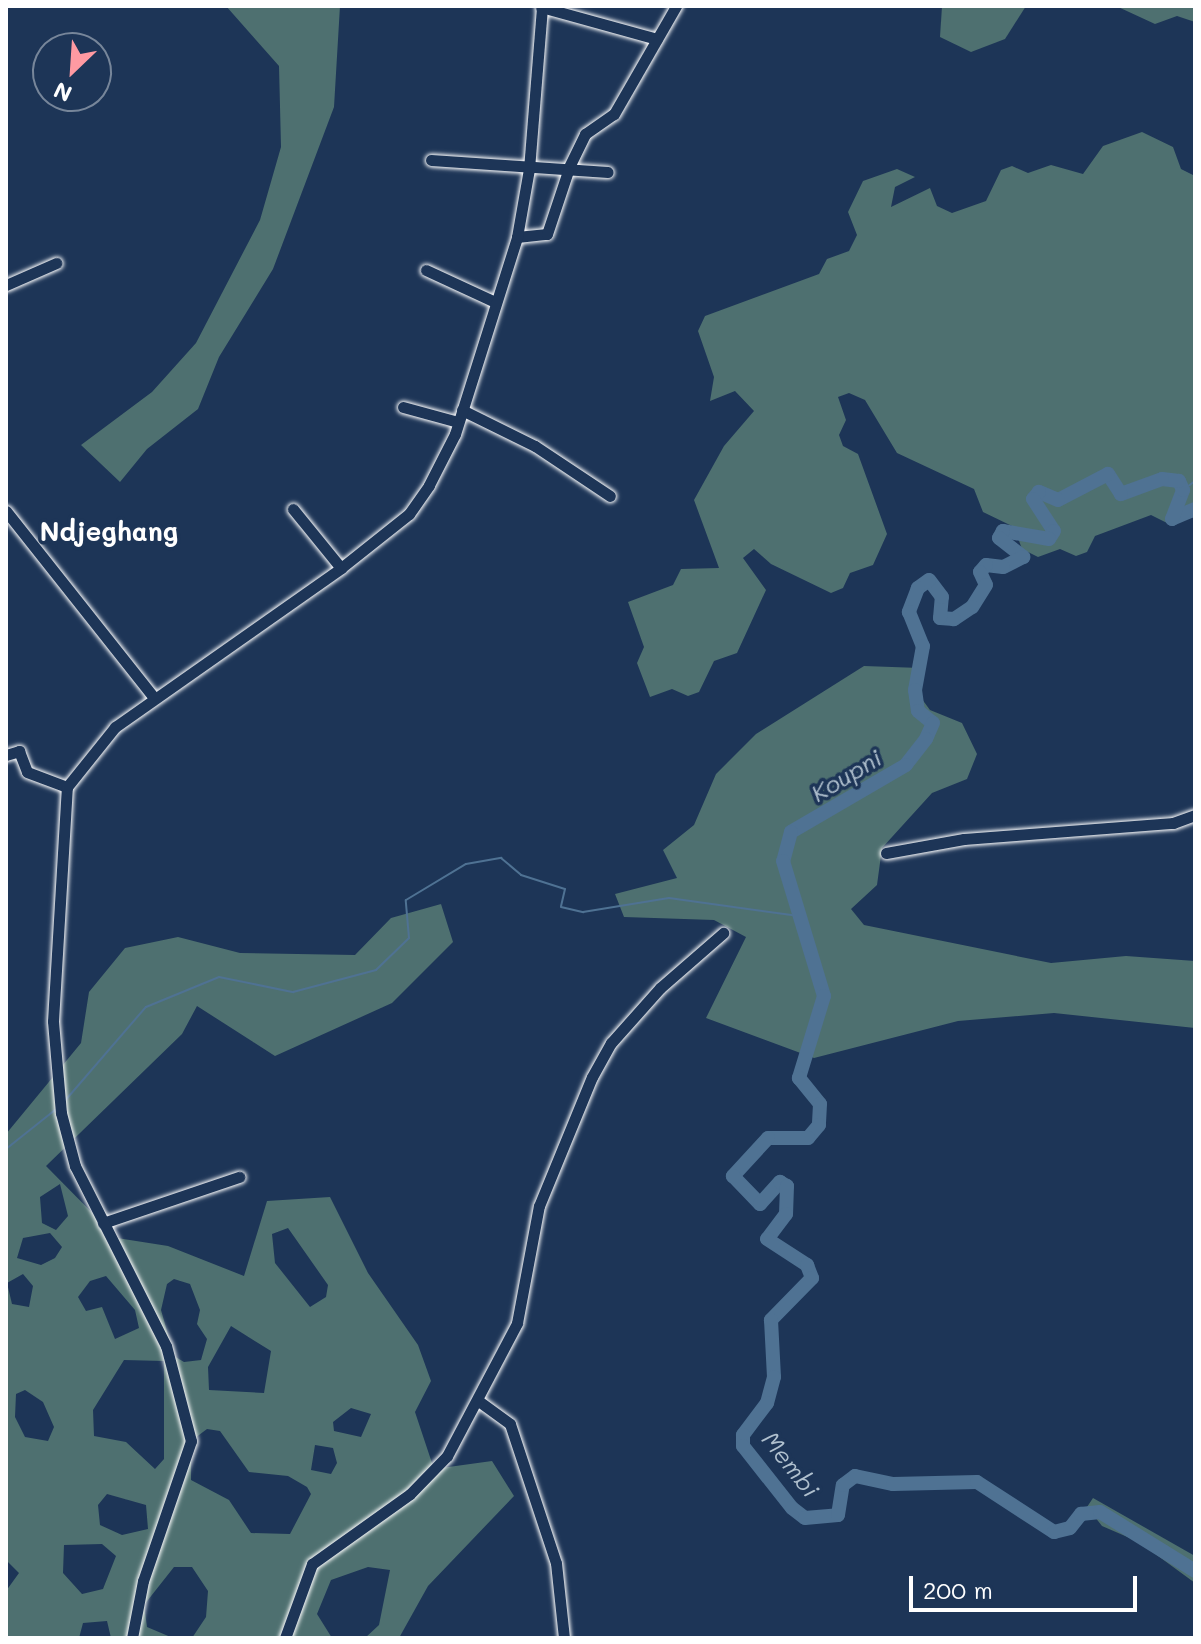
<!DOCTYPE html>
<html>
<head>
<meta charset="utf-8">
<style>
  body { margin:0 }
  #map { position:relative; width:1201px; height:1644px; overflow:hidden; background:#1d3557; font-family:Mali,sans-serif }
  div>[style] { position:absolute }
  .green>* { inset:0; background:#4e7070 }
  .stream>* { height:2px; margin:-1px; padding:0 1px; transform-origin:1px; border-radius:1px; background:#4f7293 }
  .river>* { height:14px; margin:-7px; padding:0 7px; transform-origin:7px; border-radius:7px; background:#4f7293 }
  .roads { filter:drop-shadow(0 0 2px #fff) drop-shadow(0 0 2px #fff) }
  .minor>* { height:11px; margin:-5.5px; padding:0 5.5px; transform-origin:5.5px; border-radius:5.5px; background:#1d3557 }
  span { translate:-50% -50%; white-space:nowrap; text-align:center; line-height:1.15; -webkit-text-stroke:7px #1d3557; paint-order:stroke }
  .water-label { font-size:24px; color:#b0c0ce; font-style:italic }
  .quarter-label { font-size:26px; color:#fff; font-weight:700 }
  .frame { position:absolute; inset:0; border:8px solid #fff; pointer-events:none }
  .north { position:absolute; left:32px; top:32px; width:80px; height:80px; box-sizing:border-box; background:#1d3557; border:2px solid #77869a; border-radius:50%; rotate:205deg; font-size:22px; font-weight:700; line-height:32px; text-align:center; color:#fff }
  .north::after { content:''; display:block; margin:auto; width:28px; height:36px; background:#ff9aa2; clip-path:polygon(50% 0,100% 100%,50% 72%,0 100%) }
  .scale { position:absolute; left:909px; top:1576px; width:228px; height:36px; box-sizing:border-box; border:4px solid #fff; border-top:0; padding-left:10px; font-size:24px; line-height:28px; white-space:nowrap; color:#fff; -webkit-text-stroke:6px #1d3557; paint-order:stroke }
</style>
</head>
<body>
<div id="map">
  <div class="green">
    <i style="clip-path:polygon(226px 6px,340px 6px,334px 107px,273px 269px,219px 357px,198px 409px,147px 449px,120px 482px,81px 445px,152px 392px,196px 343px,260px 220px,281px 147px,279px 66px)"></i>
    <i style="clip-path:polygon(942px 6px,1026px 6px,1005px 39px,971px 52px,940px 37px)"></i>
    <i style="clip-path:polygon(1116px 6px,1195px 6px,1195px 22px,1177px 16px,1155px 24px)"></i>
    <i style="clip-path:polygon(1142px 132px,1173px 147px,1181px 169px,1195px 176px,1195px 517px,1167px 523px,1151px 515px,1095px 536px,1087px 552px,1076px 556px,1060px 549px,1038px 557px,1022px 549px,1014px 527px,983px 512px,974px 489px,897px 453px,865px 400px,849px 393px,838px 397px,846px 420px,839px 435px,843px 446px,858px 454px,887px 534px,873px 565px,850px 573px,843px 588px,831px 593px,771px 564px,754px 549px,743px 558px,766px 590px,737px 653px,714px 661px,699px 692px,688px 696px,672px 689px,650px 697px,637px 663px,644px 647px,628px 602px,673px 585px,681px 569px,719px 568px,694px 500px,724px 446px,754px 411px,735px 391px,710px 401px,714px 377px,698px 331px,705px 316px,819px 274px,827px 259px,849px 251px,857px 235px,848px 212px,863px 181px,897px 169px,915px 177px,895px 187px,891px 207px,930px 188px,937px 206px,952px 213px,986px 201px,1001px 170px,1012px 166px,1028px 173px,1051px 165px,1083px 174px,1103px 146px)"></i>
    <i style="clip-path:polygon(864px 666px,920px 668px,913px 687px,930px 710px,962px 723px,977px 754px,967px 779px,932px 793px,882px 848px,877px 885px,851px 909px,864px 925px,1051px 963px,1126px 956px,1195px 961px,1195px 1028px,1054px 1013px,958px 1021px,814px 1058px,706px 1018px,746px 937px,714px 920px,624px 917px,615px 894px,677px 878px,663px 850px,694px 825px,716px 774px,756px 734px)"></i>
    <i style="clip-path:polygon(evenodd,441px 904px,453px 942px,392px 1003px,275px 1056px,197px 1006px,182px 1034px,46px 1166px,117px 1238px,168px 1246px,244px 1276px,267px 1201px,330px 1197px,368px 1273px,418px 1345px,431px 1381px,415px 1412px,434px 1469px,492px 1461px,514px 1496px,428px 1586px,399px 1638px,365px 1638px,379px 1625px,390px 1570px,368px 1567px,331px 1580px,317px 1614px,332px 1638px,192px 1638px,206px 1617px,208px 1591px,192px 1567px,174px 1567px,144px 1605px,147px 1627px,173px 1638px,111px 1638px,107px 1621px,83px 1623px,79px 1638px,6px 1638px,6px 1591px,19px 1573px,6px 1560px,6px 1134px,81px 1043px,89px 992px,125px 948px,178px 937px,240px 953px,355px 955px,391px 918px,441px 904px,60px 1184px,68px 1216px,56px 1230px,42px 1223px,40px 1197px,60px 1184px,441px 904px,288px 1228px,328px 1285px,326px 1297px,310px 1307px,275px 1263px,272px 1234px,288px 1228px,441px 904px,50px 1233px,62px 1247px,55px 1258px,41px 1265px,17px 1258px,23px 1238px,50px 1233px,441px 904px,23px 1274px,33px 1286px,29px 1307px,12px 1304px,7px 1283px,23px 1274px,441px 904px,106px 1276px,135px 1310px,139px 1328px,115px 1339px,102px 1307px,86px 1311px,78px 1297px,90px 1281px,106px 1276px,441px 904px,174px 1279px,190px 1284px,200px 1310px,197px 1324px,207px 1339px,201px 1360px,184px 1362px,174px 1356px,161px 1310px,167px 1284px,174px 1279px,441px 904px,231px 1326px,271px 1351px,264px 1393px,209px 1390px,208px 1367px,231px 1326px,441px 904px,124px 1360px,164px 1361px,164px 1459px,155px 1469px,126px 1442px,94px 1436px,93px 1410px,124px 1360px,441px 904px,25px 1390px,43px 1402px,54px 1427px,48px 1441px,25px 1437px,15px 1417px,16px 1394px,25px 1390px,441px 904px,351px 1408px,371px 1414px,361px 1437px,334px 1431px,333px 1422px,351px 1408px,441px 904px,207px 1429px,220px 1431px,249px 1472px,288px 1476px,307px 1487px,311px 1494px,290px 1534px,251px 1533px,229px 1500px,191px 1480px,191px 1441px,207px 1429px,441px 904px,315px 1445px,333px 1448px,337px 1463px,331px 1474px,311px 1470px,315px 1445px,441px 904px,107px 1494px,146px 1505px,148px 1529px,122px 1535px,100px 1525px,98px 1505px,107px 1494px,441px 904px,102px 1544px,116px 1556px,103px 1589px,82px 1594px,63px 1573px,64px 1545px,102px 1544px)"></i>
    <i style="clip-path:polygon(1093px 1498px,1195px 1556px,1195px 1583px,1139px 1542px,1102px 1526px,1087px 1507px)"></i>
  </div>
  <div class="stream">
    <i style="left:1183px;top:490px;width:15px;rotate:-37deg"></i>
    <i style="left:63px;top:1103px;width:127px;rotate:-49.2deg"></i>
    <i style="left:146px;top:1007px;width:79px;rotate:-22.3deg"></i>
    <i style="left:219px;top:977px;width:76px;rotate:11.5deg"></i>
    <i style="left:293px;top:992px;width:86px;rotate:-14.8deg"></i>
    <i style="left:376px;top:970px;width:46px;rotate:-44.1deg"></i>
    <i style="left:409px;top:938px;width:38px;rotate:-95deg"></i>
    <i style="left:406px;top:900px;width:70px;rotate:-31deg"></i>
    <i style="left:466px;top:864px;width:36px;rotate:-10deg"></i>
    <i style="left:501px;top:858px;width:26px;rotate:40deg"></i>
    <i style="left:521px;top:875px;width:46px;rotate:17.7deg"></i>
    <i style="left:565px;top:889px;width:18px;rotate:103deg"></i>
    <i style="left:561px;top:907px;width:23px;rotate:13deg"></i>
    <i style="left:583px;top:912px;width:87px;rotate:-9.2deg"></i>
    <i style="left:669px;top:898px;width:131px;rotate:7.9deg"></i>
    <i style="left:6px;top:1149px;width:63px;rotate:-38.5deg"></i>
  </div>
  <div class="river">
    <i style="left:1195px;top:509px;width:25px;rotate:157deg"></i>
    <i style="left:1172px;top:519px;width:31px;rotate:-69deg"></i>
    <i style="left:1183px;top:490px;width:10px;rotate:-114deg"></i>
    <i style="left:1179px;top:481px;width:17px;rotate:-173deg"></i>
    <i style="left:1162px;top:479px;width:44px;rotate:159.9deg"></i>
    <i style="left:1121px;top:494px;width:24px;rotate:-123deg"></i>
    <i style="left:1108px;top:474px;width:56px;rotate:152.5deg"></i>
    <i style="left:1058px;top:500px;width:21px;rotate:-157deg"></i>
    <i style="left:1039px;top:492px;width:9px;rotate:131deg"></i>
    <i style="left:1033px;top:499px;width:38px;rotate:57deg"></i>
    <i style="left:1054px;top:531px;width:9px;rotate:122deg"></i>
    <i style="left:1049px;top:539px;width:47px;rotate:-170.1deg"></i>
    <i style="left:1003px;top:531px;width:8px;rotate:120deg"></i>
    <i style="left:999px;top:538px;width:31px;rotate:38deg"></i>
    <i style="left:1023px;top:557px;width:22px;rotate:153deg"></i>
    <i style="left:1003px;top:567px;width:17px;rotate:-173deg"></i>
    <i style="left:986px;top:565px;width:9px;rotate:131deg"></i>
    <i style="left:980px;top:572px;width:14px;rotate:65deg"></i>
    <i style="left:986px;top:585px;width:26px;rotate:122deg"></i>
    <i style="left:972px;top:607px;width:22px;rotate:146deg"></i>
    <i style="left:954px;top:619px;width:14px;rotate:-176deg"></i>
    <i style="left:940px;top:618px;width:21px;rotate:-85deg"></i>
    <i style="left:942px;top:597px;width:21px;rotate:-127deg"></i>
    <i style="left:929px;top:580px;width:14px;rotate:144deg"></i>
    <i style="left:918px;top:588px;width:26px;rotate:111deg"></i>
    <i style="left:909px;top:612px;width:37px;rotate:68deg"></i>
    <i style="left:923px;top:646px;width:45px;rotate:100.3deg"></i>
    <i style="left:915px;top:690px;width:21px;rotate:82deg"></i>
    <i style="left:918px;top:711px;width:19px;rotate:39deg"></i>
    <i style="left:933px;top:723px;width:17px;rotate:114deg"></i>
    <i style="left:926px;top:739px;width:33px;rotate:128deg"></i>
    <i style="left:906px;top:765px;width:133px;rotate:149.8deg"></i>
    <i style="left:791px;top:832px;width:30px;rotate:105deg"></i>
    <i style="left:783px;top:861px;width:141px;rotate:73.1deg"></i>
    <i style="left:824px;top:996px;width:86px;rotate:107deg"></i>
    <i style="left:799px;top:1078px;width:33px;rotate:51deg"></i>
    <i style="left:820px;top:1104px;width:21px;rotate:93deg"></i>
    <i style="left:819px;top:1125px;width:17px;rotate:130deg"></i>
    <i style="left:808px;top:1138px;width:40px;rotate:180deg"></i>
    <i style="left:768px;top:1138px;width:52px;rotate:132.6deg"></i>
    <i style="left:733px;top:1176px;width:39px;rotate:46deg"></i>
    <i style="left:760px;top:1204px;width:30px;rotate:-48deg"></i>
    <i style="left:780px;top:1182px;width:8px;rotate:30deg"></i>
    <i style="left:787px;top:1186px;width:28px;rotate:92deg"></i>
    <i style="left:786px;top:1214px;width:31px;rotate:127deg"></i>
    <i style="left:767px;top:1239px;width:48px;rotate:33deg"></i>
    <i style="left:807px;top:1265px;width:14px;rotate:69deg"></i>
    <i style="left:812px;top:1278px;width:59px;rotate:134.3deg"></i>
    <i style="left:771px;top:1320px;width:57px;rotate:87deg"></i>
    <i style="left:774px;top:1377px;width:27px;rotate:105deg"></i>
    <i style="left:767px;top:1403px;width:40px;rotate:127deg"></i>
    <i style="left:743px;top:1435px;width:11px;rotate:90deg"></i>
    <i style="left:743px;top:1446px;width:79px;rotate:51.7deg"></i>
    <i style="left:792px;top:1508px;width:16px;rotate:38deg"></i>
    <i style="left:805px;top:1518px;width:33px;rotate:-5deg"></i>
    <i style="left:838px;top:1515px;width:30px;rotate:-81deg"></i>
    <i style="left:843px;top:1485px;width:15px;rotate:-37deg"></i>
    <i style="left:855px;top:1476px;width:39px;rotate:12deg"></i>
    <i style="left:893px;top:1484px;width:84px;rotate:-1.4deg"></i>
    <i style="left:977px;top:1482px;width:92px;rotate:33deg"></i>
    <i style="left:1054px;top:1532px;width:16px;rotate:-14deg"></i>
    <i style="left:1070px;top:1528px;width:18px;rotate:-52deg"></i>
    <i style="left:1081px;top:1514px;width:19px;rotate:-6deg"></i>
    <i style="left:1100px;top:1512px;width:112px;rotate:31.8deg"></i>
  </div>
  <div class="roads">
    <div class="minor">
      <i style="left:541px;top:7px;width:120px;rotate:15.4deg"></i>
      <i style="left:431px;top:160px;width:177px;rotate:3.9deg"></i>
      <i style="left:569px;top:167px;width:37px;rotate:-64deg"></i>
      <i style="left:585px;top:134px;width:35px;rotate:-35deg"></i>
      <i style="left:614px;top:114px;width:125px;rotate:-60.1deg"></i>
      <i style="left:517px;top:237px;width:30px;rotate:-6deg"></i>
      <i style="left:547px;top:234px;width:66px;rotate:-71.6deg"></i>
      <i style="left:426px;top:270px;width:76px;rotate:24.9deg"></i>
      <i style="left:6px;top:285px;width:55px;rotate:-23.7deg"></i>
      <i style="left:403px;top:407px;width:57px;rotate:15.3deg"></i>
      <i style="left:462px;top:410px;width:81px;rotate:26.3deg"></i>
      <i style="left:535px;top:446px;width:90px;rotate:33.7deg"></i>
      <i style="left:293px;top:509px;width:76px;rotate:50.9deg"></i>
      <i style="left:6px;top:511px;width:238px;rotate:51.6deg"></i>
      <i style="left:6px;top:755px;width:14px;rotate:-17deg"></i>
      <i style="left:19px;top:751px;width:22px;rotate:69deg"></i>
      <i style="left:27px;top:772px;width:43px;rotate:20.6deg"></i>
      <i style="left:886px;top:853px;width:79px;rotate:-10.2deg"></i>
      <i style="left:964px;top:839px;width:210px;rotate:-4.4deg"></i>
      <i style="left:1173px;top:823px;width:23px;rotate:-20deg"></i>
      <i style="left:103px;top:1223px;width:144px;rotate:-18.7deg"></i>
      <i style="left:480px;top:1402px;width:37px;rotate:36deg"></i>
      <i style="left:510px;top:1424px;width:146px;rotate:71.7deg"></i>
      <i style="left:556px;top:1563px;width:75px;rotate:83.9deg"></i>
      <i style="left:132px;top:1638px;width:58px;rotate:-79.1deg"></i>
      <i style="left:143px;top:1581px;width:148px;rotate:-71.1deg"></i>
      <i style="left:191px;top:1441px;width:98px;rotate:-104.7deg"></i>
      <i style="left:166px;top:1346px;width:202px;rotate:-116.8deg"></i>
      <i style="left:75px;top:1166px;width:55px;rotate:-104.8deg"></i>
      <i style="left:61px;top:1113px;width:92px;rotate:-95deg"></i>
      <i style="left:53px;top:1021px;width:234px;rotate:-86.6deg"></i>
      <i style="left:67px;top:787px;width:77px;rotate:-51.3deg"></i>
      <i style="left:115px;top:727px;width:276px;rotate:-35.1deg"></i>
      <i style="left:341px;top:568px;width:87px;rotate:-38.5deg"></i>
      <i style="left:409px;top:514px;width:35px;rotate:-55deg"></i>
      <i style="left:429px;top:485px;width:57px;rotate:-63deg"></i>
      <i style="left:455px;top:434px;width:207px;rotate:-72.5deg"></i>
      <i style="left:517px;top:237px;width:69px;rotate:-80deg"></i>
      <i style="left:529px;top:169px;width:164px;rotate:-85.4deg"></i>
      <i style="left:285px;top:1638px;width:79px;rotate:-70deg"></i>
      <i style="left:312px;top:1564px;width:120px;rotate:-35.5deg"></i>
      <i style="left:410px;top:1494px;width:53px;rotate:-45.8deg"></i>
      <i style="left:447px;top:1456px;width:150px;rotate:-62.2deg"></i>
      <i style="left:517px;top:1323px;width:119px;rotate:-79.4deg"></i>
      <i style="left:539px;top:1206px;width:139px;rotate:-67.7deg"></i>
      <i style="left:592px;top:1077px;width:39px;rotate:-61deg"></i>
      <i style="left:611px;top:1043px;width:74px;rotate:-48.3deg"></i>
      <i style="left:660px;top:988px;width:84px;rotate:-41.1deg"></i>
    </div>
  </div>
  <div class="water-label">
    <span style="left:846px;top:775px;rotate:-31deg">Koupni</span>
    <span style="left:791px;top:1464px;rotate:52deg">Membi</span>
  </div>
  <div class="quarter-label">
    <span style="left:109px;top:532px">Ndjeghang</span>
  </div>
  <div class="frame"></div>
  <div class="north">N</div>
  <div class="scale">200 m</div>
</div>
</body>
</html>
